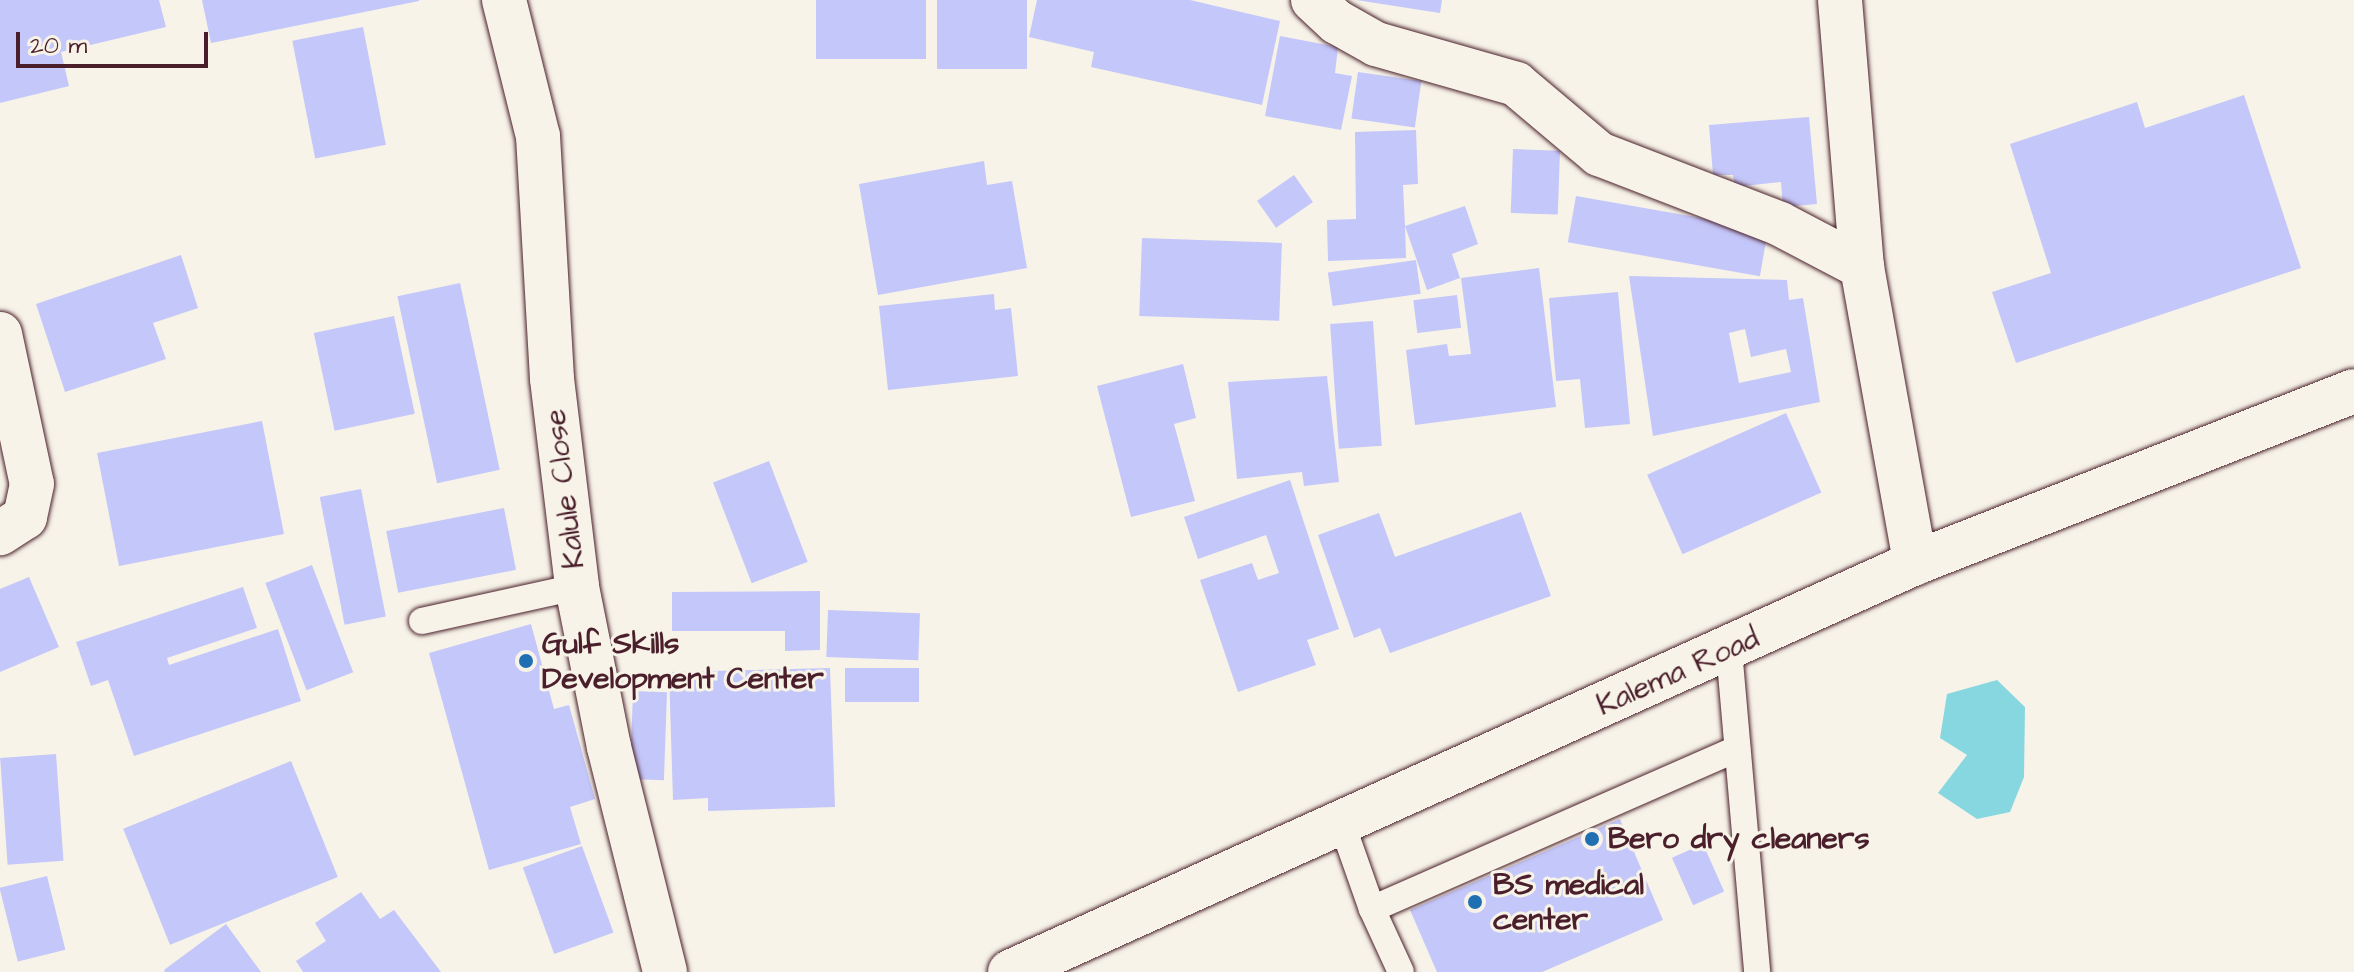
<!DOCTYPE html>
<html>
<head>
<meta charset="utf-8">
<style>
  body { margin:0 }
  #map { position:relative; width:2354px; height:972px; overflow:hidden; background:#f7f3e8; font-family:"Architects Daughter",sans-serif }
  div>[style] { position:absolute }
  .water>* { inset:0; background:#86d7df }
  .building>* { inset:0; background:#c4c7f9; transform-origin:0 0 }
  .roads { filter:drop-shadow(0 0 2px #4a1f2b) drop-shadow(0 0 2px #4a1f2b) }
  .service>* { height:26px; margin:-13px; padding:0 13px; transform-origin:13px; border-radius:13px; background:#f7f3e8 }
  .minor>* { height:44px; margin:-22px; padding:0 22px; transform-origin:22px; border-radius:22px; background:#f7f3e8 }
  .tertiary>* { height:44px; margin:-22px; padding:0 22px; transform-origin:22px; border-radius:22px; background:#f7f3e8 }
  .dots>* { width:22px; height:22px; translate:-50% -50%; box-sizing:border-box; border:4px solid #f7f3e8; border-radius:50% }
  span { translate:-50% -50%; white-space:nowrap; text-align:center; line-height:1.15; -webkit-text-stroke:6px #f7f3e8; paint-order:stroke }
  .street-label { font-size:30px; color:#4a1f2b }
  .poi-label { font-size:30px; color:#4a1f2b; font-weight:700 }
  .left { translate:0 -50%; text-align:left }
  .scale { position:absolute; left:16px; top:32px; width:192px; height:36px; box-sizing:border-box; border:4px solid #4a1f2b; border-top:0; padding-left:10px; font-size:24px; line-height:28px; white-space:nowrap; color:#4a1f2b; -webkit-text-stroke:6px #f7f3e8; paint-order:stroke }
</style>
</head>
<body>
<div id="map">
  <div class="water">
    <i style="clip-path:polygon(1997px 680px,2025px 707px,2024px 777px,2010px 812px,1977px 819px,1938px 793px,1967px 755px,1940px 738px,1947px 694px)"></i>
  </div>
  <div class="building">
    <i style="clip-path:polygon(0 0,159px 0,166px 27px,61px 52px,69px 86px,0 103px)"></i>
    <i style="clip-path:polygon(202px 0,419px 0,419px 1px,211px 43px)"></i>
    <i style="left:816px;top:0;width:110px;height:59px"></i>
    <i style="left:937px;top:0;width:90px;height:69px"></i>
    <i style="clip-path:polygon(1037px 0,1190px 0,1280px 21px,1262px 105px,1091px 67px,1094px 52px,1029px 37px)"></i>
    <i style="clip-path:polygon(1356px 0,1442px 0,1440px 13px)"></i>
    <i style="left:363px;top:27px;width:120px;height:72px;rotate:79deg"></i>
    <i style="clip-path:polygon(1280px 36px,1338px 47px,1335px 73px,1352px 76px,1341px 130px,1265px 116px)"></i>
    <i style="left:1358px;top:72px;width:64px;height:47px;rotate:8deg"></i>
    <i style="clip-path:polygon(2244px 95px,2301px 268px,2016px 363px,1992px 292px,2051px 273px,2010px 144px,2137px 102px,2145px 128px)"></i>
    <i style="clip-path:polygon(1809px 117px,1817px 204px,1783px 207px,1781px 182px,1735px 187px,1733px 175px,1713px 175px,1709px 125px)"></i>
    <i style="clip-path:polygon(1416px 130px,1418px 184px,1403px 185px,1405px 226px,1465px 206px,1478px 244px,1452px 254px,1460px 278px,1427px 290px,1405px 226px,1406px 258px,1328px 261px,1327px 220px,1356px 219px,1355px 132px)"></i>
    <i style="left:1513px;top:149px;width:47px;height:64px;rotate:2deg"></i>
    <i style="clip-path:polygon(984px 161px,987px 185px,1012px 181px,1027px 268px,878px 295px,859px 184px)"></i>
    <i style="left:1294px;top:175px;width:33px;height:45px;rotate:55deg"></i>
    <i style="left:1576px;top:196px;width:195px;height:47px;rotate:10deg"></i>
    <i style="left:1142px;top:238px;width:140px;height:78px;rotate:2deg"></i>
    <i style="clip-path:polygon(181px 255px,198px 308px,153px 323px,166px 359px,65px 392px,36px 304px)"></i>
    <i style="left:1416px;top:260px;width:34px;height:89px;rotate:82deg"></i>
    <i style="clip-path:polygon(1539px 268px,1556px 407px,1415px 425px,1406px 350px,1447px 344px,1449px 356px,1471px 354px,1461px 278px)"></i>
    <i style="clip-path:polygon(evenodd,1629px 276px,1787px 280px,1789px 300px,1803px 298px,1820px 402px,1653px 436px,1629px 276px,1745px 329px,1751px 357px,1786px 349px,1791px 372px,1739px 383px,1729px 333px,1745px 329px)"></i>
    <i style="left:460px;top:283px;width:191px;height:64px;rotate:78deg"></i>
    <i style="clip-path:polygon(1618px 292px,1630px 424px,1585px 428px,1580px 379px,1556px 381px,1549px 298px)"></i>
    <i style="clip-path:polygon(994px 294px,995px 310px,1011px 308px,1018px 376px,888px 390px,879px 306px)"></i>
    <i style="left:1457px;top:295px;width:33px;height:44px;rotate:83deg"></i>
    <i style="left:394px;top:316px;width:100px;height:82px;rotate:78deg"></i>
    <i style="left:1373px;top:321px;width:125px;height:43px;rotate:86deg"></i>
    <i style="clip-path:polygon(1183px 364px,1196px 418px,1174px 424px,1195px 501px,1131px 517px,1097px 386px)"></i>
    <i style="clip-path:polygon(1327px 376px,1339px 482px,1304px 486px,1302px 472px,1237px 479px,1228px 382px)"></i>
    <i style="left:1786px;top:413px;width:87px;height:152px;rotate:66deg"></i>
    <i style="left:262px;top:421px;width:115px;height:168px;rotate:79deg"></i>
    <i style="left:769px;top:461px;width:108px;height:60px;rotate:69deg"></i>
    <i style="clip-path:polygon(1290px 480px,1339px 629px,1307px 640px,1316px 665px,1238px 692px,1200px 580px,1252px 563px,1258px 580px,1279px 573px,1266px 535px,1198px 559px,1184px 517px)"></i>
    <i style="left:361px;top:489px;width:130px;height:42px;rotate:79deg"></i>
    <i style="left:504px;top:508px;width:63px;height:120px;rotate:79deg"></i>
    <i style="clip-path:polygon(1521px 512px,1551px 596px,1390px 653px,1380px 628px,1354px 638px,1318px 535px,1379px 513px,1395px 557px)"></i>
    <i style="left:312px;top:565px;width:115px;height:50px;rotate:69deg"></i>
    <i style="clip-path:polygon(29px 577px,59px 647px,0 672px,0 589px)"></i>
    <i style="clip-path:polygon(243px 587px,257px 628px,167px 658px,169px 665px,278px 629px,301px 701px,134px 756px,108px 680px,91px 686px,76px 642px)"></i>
    <i style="clip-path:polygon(820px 591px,820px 650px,785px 651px,785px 631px,672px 631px,672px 592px)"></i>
    <i style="left:828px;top:610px;width:92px;height:47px;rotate:2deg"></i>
    <i style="clip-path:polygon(531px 624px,554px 709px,569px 705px,595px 799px,570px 807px,581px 844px,489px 870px,429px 653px)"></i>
    <i style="clip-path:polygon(830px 668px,835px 807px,708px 811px,708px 798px,673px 800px,669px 672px)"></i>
    <i style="left:919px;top:668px;width:34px;height:74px;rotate:90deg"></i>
    <i style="left:633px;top:691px;width:34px;height:88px;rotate:2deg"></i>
    <i style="left:56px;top:754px;width:107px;height:56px;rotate:86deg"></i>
    <i style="left:291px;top:761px;width:125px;height:181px;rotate:68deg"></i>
    <i style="clip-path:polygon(1620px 819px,1663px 920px,1542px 972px,1437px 972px,1410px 910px)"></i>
    <i style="left:1703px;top:844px;width:52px;height:34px;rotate:66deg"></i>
    <i style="left:582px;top:846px;width:92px;height:63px;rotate:70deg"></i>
    <i style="left:47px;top:876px;width:76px;height:49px;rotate:76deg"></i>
    <i style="clip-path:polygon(361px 892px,380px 919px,394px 910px,441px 972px,303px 972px,296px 961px,326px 941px,315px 923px)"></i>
    <i style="clip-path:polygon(226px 924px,261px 972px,165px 972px,164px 970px)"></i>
  </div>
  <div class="roads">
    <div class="service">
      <i style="left:422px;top:621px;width:159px;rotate:-12.4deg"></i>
      <i style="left:1729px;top:650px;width:323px;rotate:85deg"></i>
      <i style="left:1342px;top:824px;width:90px;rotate:70.6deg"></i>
      <i style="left:1372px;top:909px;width:399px;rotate:-23.7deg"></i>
      <i style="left:1372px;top:909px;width:69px;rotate:65.3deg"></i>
    </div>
    <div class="minor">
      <i style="left:504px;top:0;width:140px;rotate:76deg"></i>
      <i style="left:538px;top:136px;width:243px;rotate:86.7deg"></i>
      <i style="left:552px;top:379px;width:209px;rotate:83.1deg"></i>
      <i style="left:577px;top:587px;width:163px;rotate:78.7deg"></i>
      <i style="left:609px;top:747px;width:232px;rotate:76deg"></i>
      <i style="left:1313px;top:0;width:33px;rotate:43deg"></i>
      <i style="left:1337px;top:22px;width:45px;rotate:29.4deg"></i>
      <i style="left:1376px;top:44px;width:146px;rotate:15.9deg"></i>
      <i style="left:1516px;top:84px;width:109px;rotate:40.1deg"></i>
      <i style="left:1599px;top:154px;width:194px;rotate:21.1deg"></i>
      <i style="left:1780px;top:224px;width:93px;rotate:27.7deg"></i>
      <i style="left:1840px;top:0;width:268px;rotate:85.3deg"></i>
      <i style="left:1862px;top:267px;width:301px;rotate:79.8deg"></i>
      <i style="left:0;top:334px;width:153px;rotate:78deg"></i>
      <i style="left:32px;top:484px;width:34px;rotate:102deg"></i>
      <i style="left:25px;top:517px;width:30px;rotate:147deg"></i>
    </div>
    <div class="tertiary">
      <i style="left:1010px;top:972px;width:993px;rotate:-24.32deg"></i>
      <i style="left:1915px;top:563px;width:471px;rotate:-21.4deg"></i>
    </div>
  </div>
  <div class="dots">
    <i style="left:526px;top:661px;background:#1f6fb2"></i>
    <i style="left:1592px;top:839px;background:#1f6fb2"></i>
    <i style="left:1475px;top:902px;background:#1f6fb2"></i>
  </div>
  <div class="street-label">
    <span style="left:565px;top:489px;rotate:-97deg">Kalule Close</span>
    <span style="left:1678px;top:672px;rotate:-24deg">Kalema Road</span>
  </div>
  <div class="poi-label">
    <span class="left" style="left:542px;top:661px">Gulf Skills<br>Development Center</span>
    <span class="left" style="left:1608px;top:839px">Bero dry cleaners</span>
    <span class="left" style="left:1493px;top:902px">BS medical<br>center</span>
  </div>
  <div class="scale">20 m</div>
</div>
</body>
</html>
